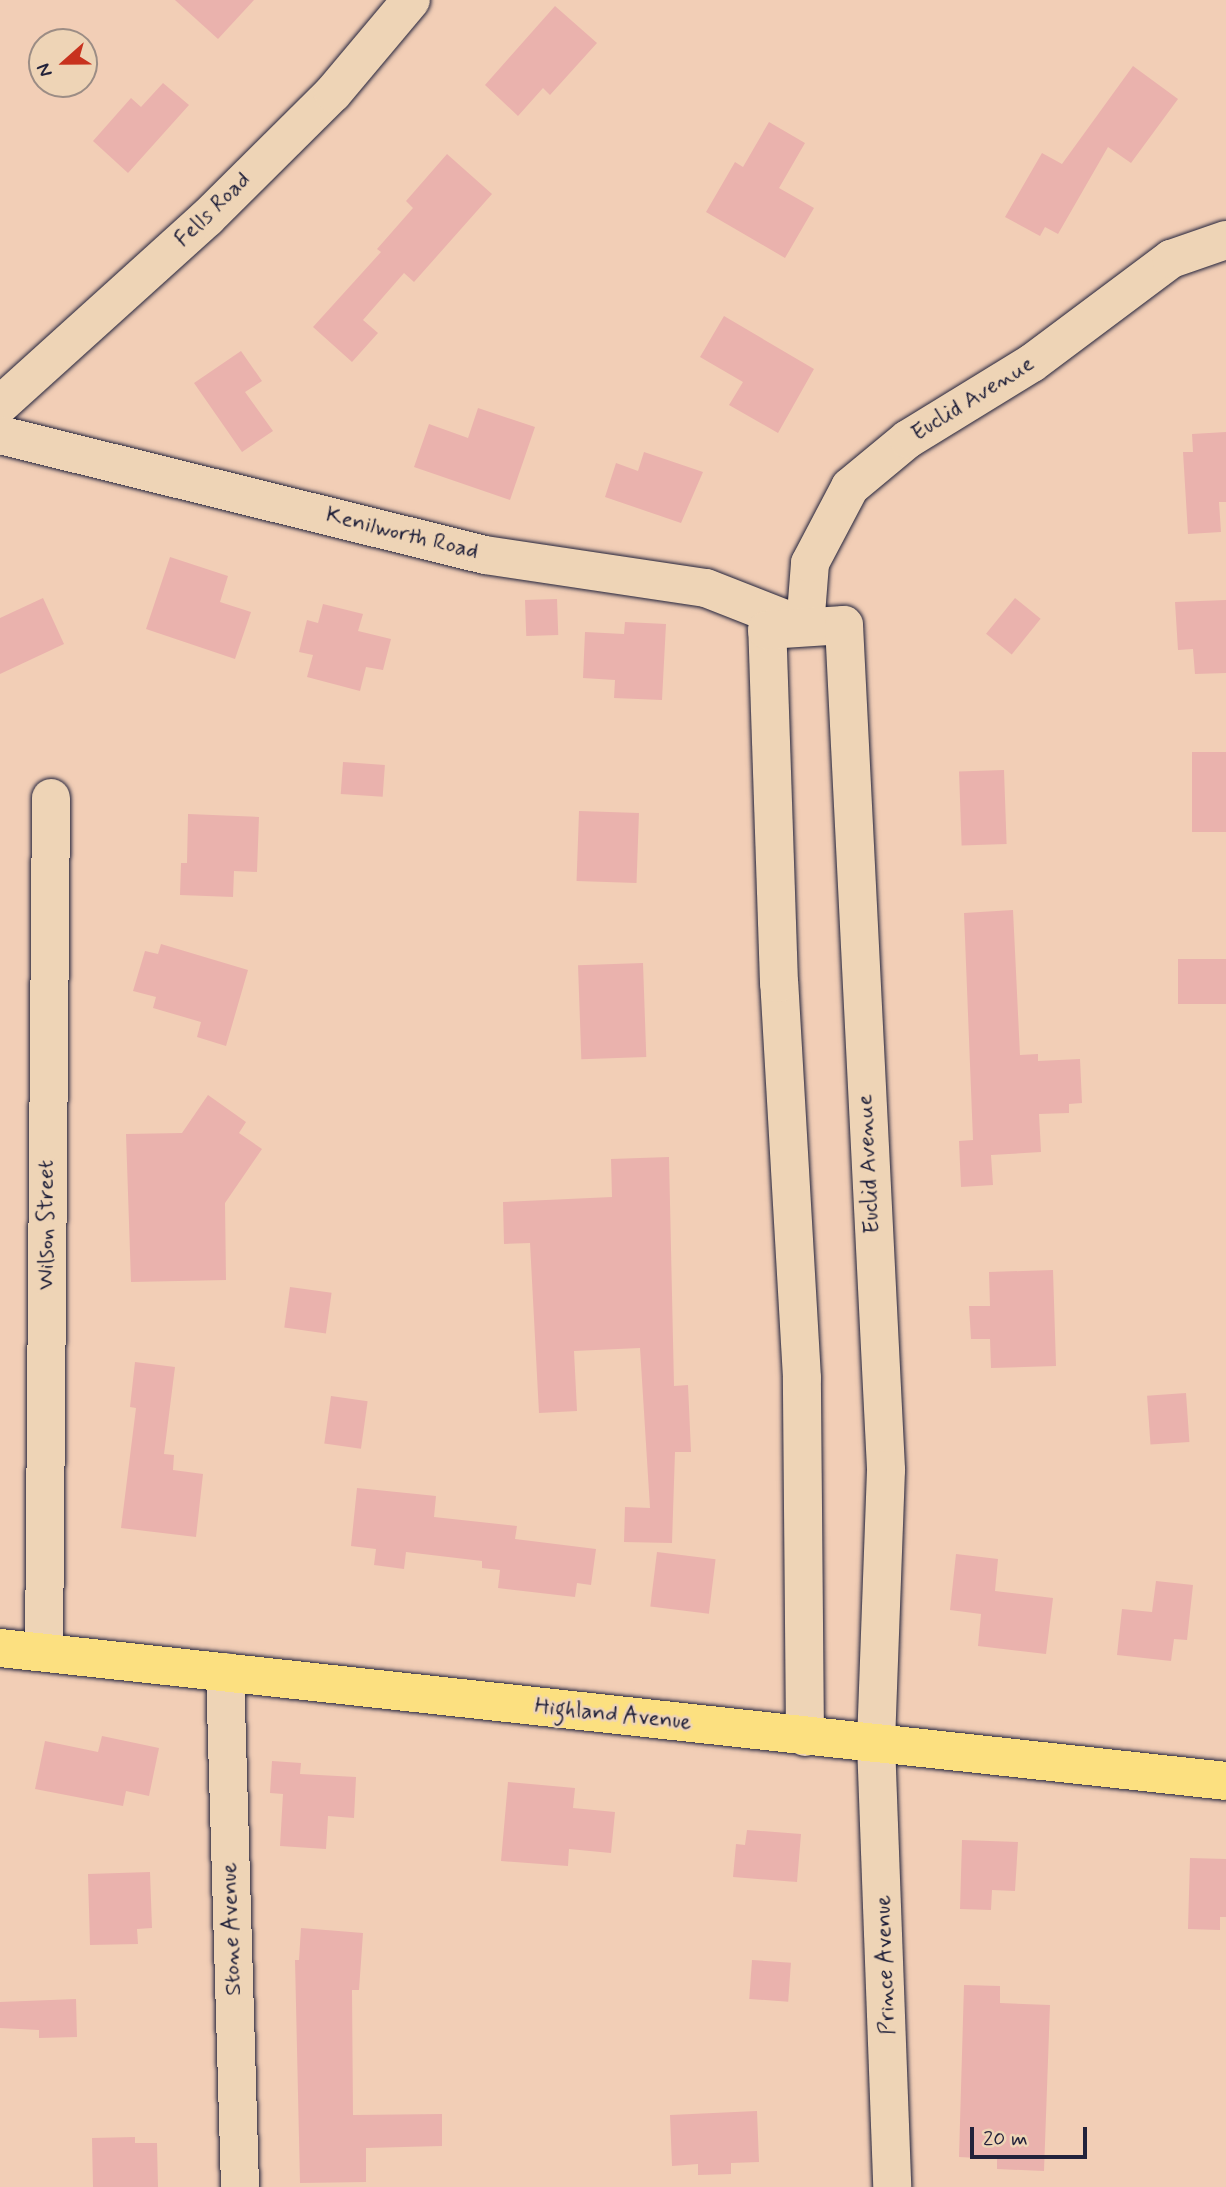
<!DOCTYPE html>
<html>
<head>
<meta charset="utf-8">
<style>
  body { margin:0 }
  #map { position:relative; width:1226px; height:2187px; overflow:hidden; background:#f2ceb6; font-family:Mynerve,sans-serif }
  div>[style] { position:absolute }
  .building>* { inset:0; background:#eab2ad; transform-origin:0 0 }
  .roads { filter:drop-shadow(0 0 2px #22223b) drop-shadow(0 0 2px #22223b) }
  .minor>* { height:38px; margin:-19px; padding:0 19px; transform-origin:19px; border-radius:19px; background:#eed4b6 }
  .major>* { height:38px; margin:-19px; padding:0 19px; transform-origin:19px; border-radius:19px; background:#fce080 }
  span { translate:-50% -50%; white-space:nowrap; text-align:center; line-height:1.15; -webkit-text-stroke:5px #eed4b6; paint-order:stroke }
  .street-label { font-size:23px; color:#22223b }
  .north { position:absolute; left:28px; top:28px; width:70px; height:70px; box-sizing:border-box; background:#eed4b6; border:2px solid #9c8d85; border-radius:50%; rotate:249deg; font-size:19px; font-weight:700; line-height:28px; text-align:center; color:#22223b }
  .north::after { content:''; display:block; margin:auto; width:24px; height:32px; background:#c8321e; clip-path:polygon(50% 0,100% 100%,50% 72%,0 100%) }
  .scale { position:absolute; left:970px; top:2127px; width:117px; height:32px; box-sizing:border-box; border:4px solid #22223b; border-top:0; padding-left:9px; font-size:21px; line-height:24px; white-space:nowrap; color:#22223b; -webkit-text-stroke:5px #eed4b6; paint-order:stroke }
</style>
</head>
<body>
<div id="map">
  <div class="building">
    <i style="clip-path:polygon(175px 0,254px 0,218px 39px)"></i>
    <i style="clip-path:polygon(555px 6px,597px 43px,550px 95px,543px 88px,518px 116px,485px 85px)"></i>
    <i style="clip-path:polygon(1133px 66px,1178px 99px,1131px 163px,1108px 147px,1058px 234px,1045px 227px,1040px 236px,1005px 217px,1042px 153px,1062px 164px)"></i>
    <i style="clip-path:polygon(163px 83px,189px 105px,128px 173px,93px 141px,131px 98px,141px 107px)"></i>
    <i style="clip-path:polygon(769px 122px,805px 143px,779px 188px,814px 208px,785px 258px,706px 212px,735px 162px,743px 167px)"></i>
    <i style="clip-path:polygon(447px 154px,492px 194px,414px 282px,404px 273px,363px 320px,378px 333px,352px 362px,313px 327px,381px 252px,377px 249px,413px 208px,406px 201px)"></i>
    <i style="clip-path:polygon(724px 316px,814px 369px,778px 433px,729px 405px,743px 382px,700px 357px)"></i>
    <i style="clip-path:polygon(241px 351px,262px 381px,245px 392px,273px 431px,242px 452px,194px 383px)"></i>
    <i style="clip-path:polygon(478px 408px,535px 427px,510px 500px,414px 467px,429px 424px,468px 438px)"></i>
    <i style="clip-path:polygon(1226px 432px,1226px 502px,1219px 502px,1221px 532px,1188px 534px,1183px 452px,1193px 452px,1192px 434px)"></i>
    <i style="clip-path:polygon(644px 452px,703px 472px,681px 523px,605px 497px,616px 463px,638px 471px)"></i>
    <i style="clip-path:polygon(170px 557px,228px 576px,220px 602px,251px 612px,235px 659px,146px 629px)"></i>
    <i style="clip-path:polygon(43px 598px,64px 644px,0 674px,0 618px)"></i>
    <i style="left:1015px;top:598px;width:33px;height:46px;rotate:39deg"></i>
    <i style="left:557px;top:599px;width:36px;height:32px;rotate:88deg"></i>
    <i style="clip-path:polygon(1226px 600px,1226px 673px,1195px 674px,1193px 649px,1178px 650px,1175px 602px)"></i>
    <i style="clip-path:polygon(323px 604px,363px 614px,358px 631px,391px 639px,383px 670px,366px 667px,360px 691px,307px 677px,313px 655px,299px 652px,307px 620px,318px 623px)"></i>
    <i style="clip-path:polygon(625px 622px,666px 624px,662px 700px,614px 698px,615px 680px,583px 678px,585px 632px,624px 634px)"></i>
    <i style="left:1226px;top:752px;width:80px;height:34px;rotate:90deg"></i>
    <i style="left:343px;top:762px;width:42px;height:32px;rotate:4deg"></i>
    <i style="left:1004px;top:770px;width:74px;height:45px;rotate:88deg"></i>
    <i style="left:579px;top:811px;width:60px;height:70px;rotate:2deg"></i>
    <i style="clip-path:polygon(188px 814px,259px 817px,257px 872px,234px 871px,233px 897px,180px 895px,181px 863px,187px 863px)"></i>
    <i style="clip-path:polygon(1013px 910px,1020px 1055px,1038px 1054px,1038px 1061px,1080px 1059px,1082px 1103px,1069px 1104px,1069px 1113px,1039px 1114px,1041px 1152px,991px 1155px,993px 1185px,961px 1187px,959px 1141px,973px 1140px,964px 913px)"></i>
    <i style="clip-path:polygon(161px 944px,248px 970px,226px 1046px,197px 1037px,201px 1022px,153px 1008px,156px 997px,133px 991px,145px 951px,158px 954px)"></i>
    <i style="left:1226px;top:959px;width:45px;height:48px;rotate:90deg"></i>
    <i style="left:643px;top:963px;width:94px;height:65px;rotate:88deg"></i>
    <i style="clip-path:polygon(208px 1095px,246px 1122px,239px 1133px,262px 1149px,225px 1203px,226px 1280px,131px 1282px,126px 1134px,182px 1133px)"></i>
    <i style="clip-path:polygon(669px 1157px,674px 1386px,688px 1385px,691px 1452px,675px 1452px,672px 1543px,624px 1542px,625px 1507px,650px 1508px,640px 1348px,574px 1351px,577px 1411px,539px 1413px,530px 1243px,504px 1244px,503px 1202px,612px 1197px,611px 1159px)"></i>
    <i style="clip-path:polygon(1053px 1270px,1056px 1366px,991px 1368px,990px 1339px,971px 1339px,969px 1306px,990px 1306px,989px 1272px)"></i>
    <i style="left:290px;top:1287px;width:42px;height:41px;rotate:8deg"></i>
    <i style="clip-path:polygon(135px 1362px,175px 1367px,164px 1454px,174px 1455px,173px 1470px,203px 1474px,196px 1537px,121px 1528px,136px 1408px,130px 1407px)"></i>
    <i style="left:1186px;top:1393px;width:49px;height:39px;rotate:86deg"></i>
    <i style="left:331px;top:1396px;width:37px;height:48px;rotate:8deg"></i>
    <i style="clip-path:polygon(357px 1488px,436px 1496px,434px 1517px,517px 1526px,515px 1539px,596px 1549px,591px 1585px,577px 1583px,575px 1597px,498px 1588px,500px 1570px,482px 1568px,482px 1561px,406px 1552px,404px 1569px,374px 1565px,376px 1549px,351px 1546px)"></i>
    <i style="left:657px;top:1552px;width:59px;height:55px;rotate:7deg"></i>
    <i style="clip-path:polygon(956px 1554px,998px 1559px,995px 1591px,1053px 1598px,1046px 1654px,978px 1646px,981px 1614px,950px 1610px)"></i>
    <i style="clip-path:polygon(1156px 1581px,1193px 1585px,1187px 1640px,1174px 1639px,1171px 1661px,1117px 1655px,1122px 1609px,1152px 1612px)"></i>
    <i style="clip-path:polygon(102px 1736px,159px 1748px,149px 1796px,126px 1791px,123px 1806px,35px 1789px,45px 1741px,98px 1752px)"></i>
    <i style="clip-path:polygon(272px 1761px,301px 1763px,300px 1774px,356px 1777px,354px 1818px,328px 1816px,326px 1849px,280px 1846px,283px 1794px,270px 1793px)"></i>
    <i style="clip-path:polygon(508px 1782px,575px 1788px,573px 1808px,615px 1812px,611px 1853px,569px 1849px,568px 1866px,501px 1861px)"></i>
    <i style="clip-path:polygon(747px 1830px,801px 1834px,797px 1882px,733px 1877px,736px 1844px,745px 1845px)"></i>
    <i style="clip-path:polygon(962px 1840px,1018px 1842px,1015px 1891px,992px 1890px,991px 1910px,960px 1909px)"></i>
    <i style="clip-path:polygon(1190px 1858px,1226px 1859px,1226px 1917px,1220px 1917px,1220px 1930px,1188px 1929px)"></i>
    <i style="clip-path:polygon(150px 1872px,152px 1928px,137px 1929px,138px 1944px,90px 1945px,88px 1874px)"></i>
    <i style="clip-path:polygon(301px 1928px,363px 1933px,359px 1990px,352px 1990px,353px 2115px,442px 2114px,442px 2146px,366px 2148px,366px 2182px,300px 2183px,295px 1960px,299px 1960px)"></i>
    <i style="left:752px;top:1960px;width:39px;height:39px;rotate:4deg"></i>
    <i style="clip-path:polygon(964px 1985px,1000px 1986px,1000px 2003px,1050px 2005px,1044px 2171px,997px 2169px,997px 2159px,959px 2157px)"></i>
    <i style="clip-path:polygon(76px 1999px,77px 2037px,39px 2038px,39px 2030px,0 2028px,0 2002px)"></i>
    <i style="clip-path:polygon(757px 2111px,759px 2162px,731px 2163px,731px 2174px,698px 2175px,698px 2164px,672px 2166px,670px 2115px)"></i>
    <i style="clip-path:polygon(135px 2137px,135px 2143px,157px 2143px,158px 2187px,93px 2187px,92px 2138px)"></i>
  </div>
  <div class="roads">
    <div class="minor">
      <i style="left:0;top:405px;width:279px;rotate:-42.1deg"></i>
      <i style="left:207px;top:218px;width:177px;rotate:-44.8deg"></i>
      <i style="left:333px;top:93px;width:121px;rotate:-50deg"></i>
      <i style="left:0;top:435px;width:500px;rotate:13.9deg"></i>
      <i style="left:485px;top:555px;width:223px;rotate:8.5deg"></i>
      <i style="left:706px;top:588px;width:104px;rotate:21.4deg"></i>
      <i style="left:805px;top:627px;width:64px;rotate:-85.5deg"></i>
      <i style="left:810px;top:563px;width:86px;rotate:-62.2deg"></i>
      <i style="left:850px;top:487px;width:75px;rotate:-39.6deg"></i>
      <i style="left:908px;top:439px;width:145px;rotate:-31.5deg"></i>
      <i style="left:1032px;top:363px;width:174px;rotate:-36.8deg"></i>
      <i style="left:1171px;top:259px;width:58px;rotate:-19.1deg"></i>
      <i style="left:44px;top:1652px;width:854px;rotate:-89.53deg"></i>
      <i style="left:225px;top:1672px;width:515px;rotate:88.33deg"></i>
      <i style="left:805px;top:1737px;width:359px;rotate:-90.5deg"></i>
      <i style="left:802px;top:1378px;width:396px;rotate:-93.3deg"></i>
      <i style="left:779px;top:983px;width:353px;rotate:-91.9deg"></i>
      <i style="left:767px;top:630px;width:77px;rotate:-3.7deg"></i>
      <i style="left:844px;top:625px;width:846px;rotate:87.15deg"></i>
      <i style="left:886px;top:1470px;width:273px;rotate:92.1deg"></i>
      <i style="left:876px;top:1743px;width:444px;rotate:87.9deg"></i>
    </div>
    <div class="major">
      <i style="left:0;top:1648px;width:1233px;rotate:6.19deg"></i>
    </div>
  </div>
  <div class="street-label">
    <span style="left:213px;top:210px;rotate:-44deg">Fells Road</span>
    <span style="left:973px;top:399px;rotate:-32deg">Euclid Avenue</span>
    <span style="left:402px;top:534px;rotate:14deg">Kenilworth Road</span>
    <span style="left:869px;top:1164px;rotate:-93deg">Euclid Avenue</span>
    <span style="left:47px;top:1225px;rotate:-90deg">Wilson Street</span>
    <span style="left:613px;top:1715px;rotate:6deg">Highland Avenue</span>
    <span style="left:232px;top:1929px;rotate:-92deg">Stone Avenue</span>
    <span style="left:886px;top:1965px;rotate:-92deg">Prince Avenue</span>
  </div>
  <div class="north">N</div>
  <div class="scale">20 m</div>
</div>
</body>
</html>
